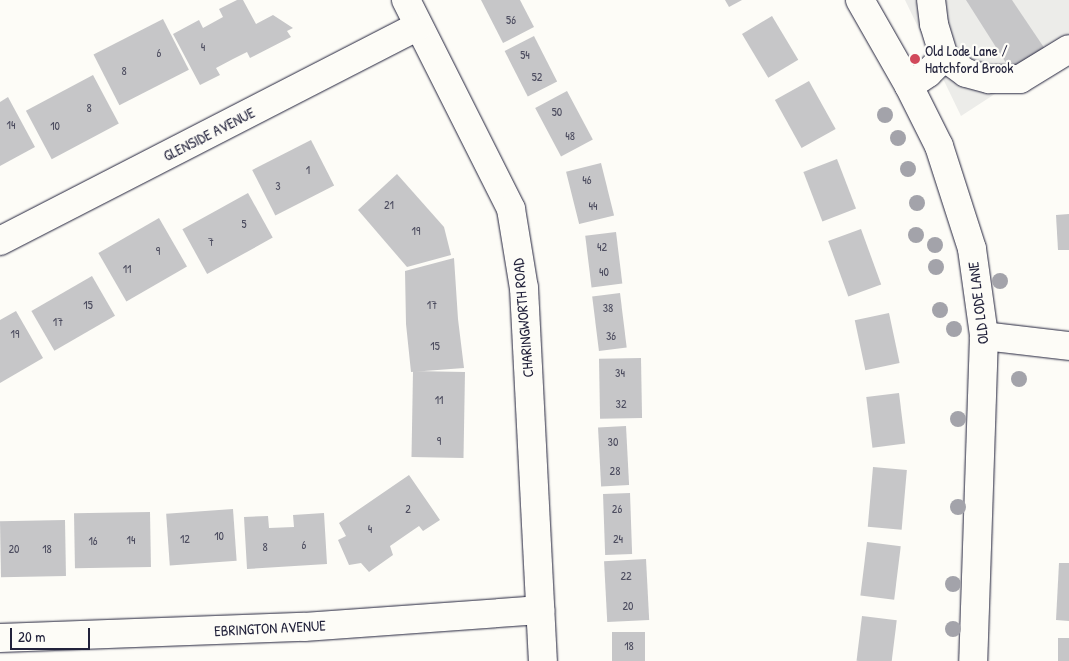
<!DOCTYPE html>
<html>
<head>
<meta charset="utf-8">
<style>
  body { margin:0 }
  #map { position:relative; width:1069px; height:661px; overflow:hidden; background:#fdfcf7; font-family:"Patrick Hand",sans-serif }
  div>[style] { position:absolute }
  .built>* { inset:0; background:#ecece9 }
  .building>* { inset:0; background:#c6c6c8; transform-origin:0 0 }
  .roads { filter:drop-shadow(0 0 1px #22223b) drop-shadow(0 0 1px #22223b) }
  .minor>* { height:28px; margin:-14px; padding:0 14px; transform-origin:14px; border-radius:14px; background:#fdfcf7 }
  .trees>* { width:16px; height:16px; margin:-8px; border-radius:50%; background:#a3a3aa }
  .dots>* { width:14px; height:14px; translate:-50% -50%; box-sizing:border-box; border:2px solid #fdfcf7; border-radius:50% }
  span { translate:-50% -50%; white-space:nowrap; text-align:center; line-height:1.15; -webkit-text-stroke:4.5px #fdfcf7; paint-order:stroke }
  .number-label { font-size:12px; color:#4b4b5e }
  .number-label span { -webkit-text-stroke-width:0 }
  .poi-label { font-size:15px; color:#22223b }
  .left { translate:0 -50%; text-align:left }
  .street-label { font-size:15px; color:#22223b }
  .scale { position:absolute; left:10px; top:628px; width:80px; height:22px; box-sizing:border-box; border:2px solid #22223b; border-top:0; padding-left:6px; font-size:15px; line-height:18px; white-space:nowrap; color:#22223b; -webkit-text-stroke:4px #fdfcf7; paint-order:stroke }
</style>
</head>
<body>
<div id="map">
  <div class="built">
    <i style="clip-path:polygon(905px 0,1069px 0,1069px 46px,961px 116px)"></i>
  </div>
  <div class="building">
    <i style="clip-path:polygon(237px 0,243px 0,256px 24px,273px 15px,293px 28px,287px 31px,291px 37px,250px 58px,247px 52px,233px 59px,216px 68px,220px 75px,200px 85px,173px 34px,199px 20px,203px 28px,223px 17px,219px 9px)"></i>
    <i style="clip-path:polygon(481px 0,520px 0,534px 27px,503px 43px)"></i>
    <i style="clip-path:polygon(725px 0,742px 0,729px 7px)"></i>
    <i style="clip-path:polygon(966px 0,1012px 0,1047px 52px,1013px 74px)"></i>
    <i style="left:772px;top:16px;width:51px;height:35px;rotate:59deg"></i>
    <i style="left:163px;top:19px;width:57px;height:78px;rotate:63deg"></i>
    <i style="left:534px;top:36px;width:51px;height:33px;rotate:63deg"></i>
    <i style="left:93px;top:75px;width:55px;height:76px;rotate:62deg"></i>
    <i style="left:809px;top:81px;width:55px;height:39px;rotate:61deg"></i>
    <i style="left:567px;top:91px;width:55px;height:36px;rotate:62deg"></i>
    <i style="clip-path:polygon(8px 97px,35px 147px,0 166px,0 102px)"></i>
    <i style="left:311px;top:140px;width:51px;height:66px;rotate:63deg"></i>
    <i style="left:837px;top:159px;width:53px;height:36px;rotate:69deg"></i>
    <i style="left:601px;top:163px;width:54px;height:36px;rotate:76deg"></i>
    <i style="clip-path:polygon(397px 174px,444px 227px,451px 255px,407px 267px,358px 210px)"></i>
    <i style="left:248px;top:193px;width:51px;height:75px;rotate:61deg"></i>
    <i style="clip-path:polygon(1069px 214px,1069px 250px,1058px 250px,1056px 215px)"></i>
    <i style="left:159px;top:218px;width:56px;height:70px;rotate:60deg"></i>
    <i style="left:861px;top:229px;width:59px;height:35px;rotate:70deg"></i>
    <i style="left:616px;top:232px;width:52px;height:31px;rotate:83deg"></i>
    <i style="clip-path:polygon(454px 258px,458px 319px,464px 368px,411px 372px,406px 324px,405px 271px)"></i>
    <i style="left:92px;top:276px;width:46px;height:70px;rotate:60deg"></i>
    <i style="left:620px;top:293px;width:55px;height:28px;rotate:83deg"></i>
    <i style="clip-path:polygon(16px 311px,43px 358px,0 383px,0 320px)"></i>
    <i style="left:889px;top:313px;width:51px;height:35px;rotate:78deg"></i>
    <i style="left:641px;top:358px;width:60px;height:42px;rotate:89deg"></i>
    <i style="left:465px;top:372px;width:86px;height:52px;rotate:91deg"></i>
    <i style="left:899px;top:393px;width:51px;height:33px;rotate:83deg"></i>
    <i style="left:626px;top:426px;width:59px;height:28px;rotate:87deg"></i>
    <i style="left:873px;top:467px;width:34px;height:60px;rotate:5deg"></i>
    <i style="clip-path:polygon(409px 475px,440px 520px,423px 531px,419px 526px,403px 537px,390px 546px,393px 555px,369px 572px,361px 563px,349px 565px,338px 540px,346px 536px,339px 523px)"></i>
    <i style="left:630px;top:493px;width:61px;height:27px;rotate:88deg"></i>
    <i style="left:233px;top:509px;width:52px;height:67px;rotate:86deg"></i>
    <i style="left:150px;top:512px;width:55px;height:76px;rotate:89deg"></i>
    <i style="clip-path:polygon(324px 513px,327px 564px,247px 569px,244px 517px,268px 516px,269px 528px,294px 527px,293px 515px)"></i>
    <i style="left:65px;top:520px;width:56px;height:65px;rotate:89deg"></i>
    <i style="left:867px;top:542px;width:34px;height:54px;rotate:7deg"></i>
    <i style="left:646px;top:559px;width:61px;height:42px;rotate:87deg"></i>
    <i style="clip-path:polygon(1059px 563px,1069px 563px,1069px 621px,1056px 620px)"></i>
    <i style="left:862px;top:616px;width:35px;height:45px;rotate:7deg"></i>
    <i style="left:645px;top:632px;width:29px;height:33px;rotate:90deg"></i>
    <i style="left:1058px;top:638px;width:11px;height:23px"></i>
  </div>
  <div class="roads">
    <div class="minor">
      <i style="left:406px;top:0;width:234px;rotate:63.3deg"></i>
      <i style="left:511px;top:209px;width:80px;rotate:80.7deg"></i>
      <i style="left:524px;top:288px;width:373px;rotate:87.1deg"></i>
      <i style="left:860px;top:0;width:99px;rotate:60.3deg"></i>
      <i style="left:909px;top:86px;width:67px;rotate:63.4deg"></i>
      <i style="left:939px;top:146px;width:108px;rotate:72.2deg"></i>
      <i style="left:972px;top:249px;width:88px;rotate:82.1deg"></i>
      <i style="left:984px;top:336px;width:325px;rotate:91.9deg"></i>
      <i style="left:944px;top:57px;width:27px;rotate:36deg"></i>
      <i style="left:966px;top:73px;width:24px;rotate:15deg"></i>
      <i style="left:989px;top:79px;width:31px"></i>
      <i style="left:1020px;top:79px;width:57px;rotate:-31.5deg"></i>
      <i style="left:909px;top:86px;width:23px;rotate:-34deg"></i>
      <i style="left:928px;top:73px;width:23px;rotate:-45deg"></i>
      <i style="left:944px;top:57px;width:34px;rotate:-107deg"></i>
      <i style="left:934px;top:24px;width:24px;rotate:-97deg"></i>
      <i style="left:0;top:241px;width:470px;rotate:-27.2deg"></i>
      <i style="left:984px;top:336px;width:86px;rotate:6.7deg"></i>
      <i style="left:0;top:638px;width:304px;rotate:-2.1deg"></i>
      <i style="left:304px;top:627px;width:237px;rotate:-4.1deg"></i>
    </div>
  </div>
  <div class="trees">
    <i style="left:885px;top:115px"></i>
    <i style="left:898px;top:138px"></i>
    <i style="left:908px;top:169px"></i>
    <i style="left:917px;top:203px"></i>
    <i style="left:916px;top:235px"></i>
    <i style="left:935px;top:245px"></i>
    <i style="left:936px;top:267px"></i>
    <i style="left:1000px;top:281px"></i>
    <i style="left:940px;top:310px"></i>
    <i style="left:954px;top:329px"></i>
    <i style="left:1019px;top:379px"></i>
    <i style="left:958px;top:419px"></i>
    <i style="left:958px;top:507px"></i>
    <i style="left:953px;top:584px"></i>
    <i style="left:953px;top:629px"></i>
  </div>
  <div class="dots">
    <i style="left:915px;top:59px;background:#d1495b"></i>
  </div>
  <div class="number-label">
    <span style="left:511px;top:20px">56</span>
    <span style="left:203px;top:47px">4</span>
    <span style="left:159px;top:53px">6</span>
    <span style="left:525px;top:55px">54</span>
    <span style="left:124px;top:71px">8</span>
    <span style="left:537px;top:77px">52</span>
    <span style="left:89px;top:108px">8</span>
    <span style="left:557px;top:112px">50</span>
    <span style="left:11px;top:125px">14</span>
    <span style="left:55px;top:126px">10</span>
    <span style="left:570px;top:136px">48</span>
    <span style="left:308px;top:170px">1</span>
    <span style="left:587px;top:180px">46</span>
    <span style="left:278px;top:186px">3</span>
    <span style="left:389px;top:205px">21</span>
    <span style="left:593px;top:206px">44</span>
    <span style="left:244px;top:224px">5</span>
    <span style="left:416px;top:231px">19</span>
    <span style="left:211px;top:242px">7</span>
    <span style="left:602px;top:247px">42</span>
    <span style="left:158px;top:251px">9</span>
    <span style="left:127px;top:269px">11</span>
    <span style="left:604px;top:272px">40</span>
    <span style="left:88px;top:305px">15</span>
    <span style="left:432px;top:305px">17</span>
    <span style="left:608px;top:308px">38</span>
    <span style="left:58px;top:322px">17</span>
    <span style="left:15px;top:334px">19</span>
    <span style="left:611px;top:336px">36</span>
    <span style="left:435px;top:346px">15</span>
    <span style="left:620px;top:373px">34</span>
    <span style="left:439px;top:400px">11</span>
    <span style="left:621px;top:404px">32</span>
    <span style="left:439px;top:441px">9</span>
    <span style="left:613px;top:442px">30</span>
    <span style="left:615px;top:471px">28</span>
    <span style="left:408px;top:509px">2</span>
    <span style="left:617px;top:509px">26</span>
    <span style="left:370px;top:529px">4</span>
    <span style="left:219px;top:536px">10</span>
    <span style="left:185px;top:539px">12</span>
    <span style="left:618px;top:539px">24</span>
    <span style="left:131px;top:540px">14</span>
    <span style="left:93px;top:541px">16</span>
    <span style="left:304px;top:545px">6</span>
    <span style="left:265px;top:547px">8</span>
    <span style="left:14px;top:549px">20</span>
    <span style="left:47px;top:549px">18</span>
    <span style="left:626px;top:576px">22</span>
    <span style="left:628px;top:606px">20</span>
    <span style="left:629px;top:646px">18</span>
  </div>
  <div class="poi-label">
    <span class="left" style="left:925px;top:59px">Old Lode Lane /<br>Hatchford Brook</span>
  </div>
  <div class="street-label">
    <span style="left:209px;top:134px;rotate:-27deg">GLENSIDE AVENUE</span>
    <span style="left:978px;top:303px;rotate:-97deg">OLD LODE LANE</span>
    <span style="left:523px;top:318px;rotate:-95deg">CHARINGWORTH ROAD</span>
    <span style="left:270px;top:628px;rotate:-3deg">EBRINGTON AVENUE</span>
  </div>
  <div class="scale">20 m</div>
</div>
</body>
</html>
